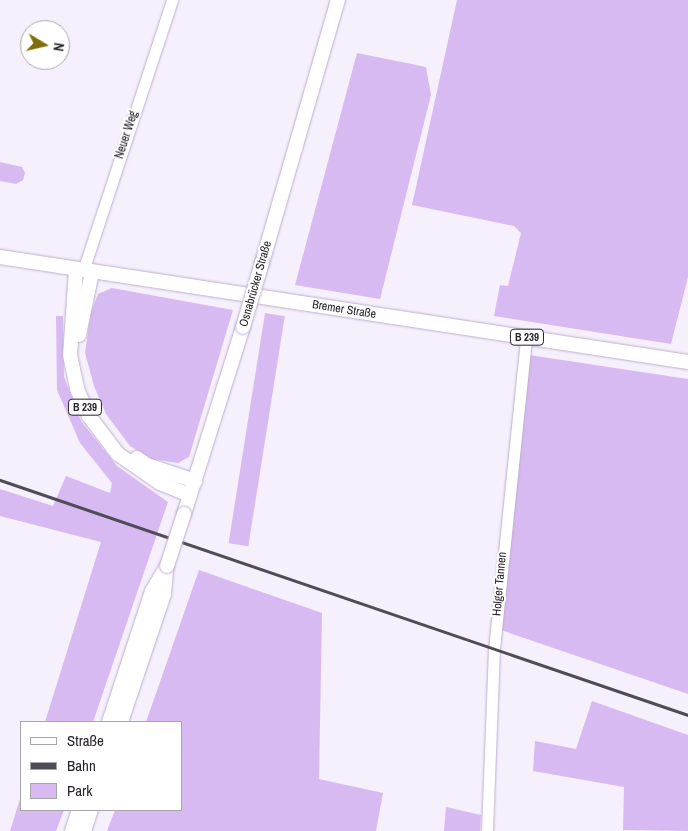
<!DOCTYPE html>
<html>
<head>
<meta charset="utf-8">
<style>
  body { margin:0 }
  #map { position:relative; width:688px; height:831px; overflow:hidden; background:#f6effc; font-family:"Archivo Narrow",sans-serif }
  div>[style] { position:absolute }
  .green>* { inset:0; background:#d8baf2; transform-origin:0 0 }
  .roads { filter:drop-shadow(0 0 1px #beaecd) drop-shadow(0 0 1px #beaecd) }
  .minor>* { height:11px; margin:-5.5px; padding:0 5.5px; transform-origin:5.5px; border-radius:5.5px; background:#fff }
  .major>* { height:14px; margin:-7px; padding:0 7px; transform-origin:7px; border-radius:7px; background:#fff }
  .rail>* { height:3px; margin:-1.5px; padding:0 1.5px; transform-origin:1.5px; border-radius:1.5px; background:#514b57 }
  .bridges { filter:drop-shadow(0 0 1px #beaecd) drop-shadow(0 0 1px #beaecd) }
  .major-bridge>* { height:14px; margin:-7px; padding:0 7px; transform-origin:7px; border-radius:7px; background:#fff }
  span { translate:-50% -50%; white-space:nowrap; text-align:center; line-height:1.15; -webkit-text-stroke:4px #fff; paint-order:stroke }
  .shield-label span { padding:1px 4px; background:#fff; border:1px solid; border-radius:4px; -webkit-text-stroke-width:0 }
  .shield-label { font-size:11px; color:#27212c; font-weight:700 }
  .street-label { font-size:12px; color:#27212c }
  .legend { position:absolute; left:20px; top:721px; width:162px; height:90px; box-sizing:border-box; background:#fff; border:1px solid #a9a6ab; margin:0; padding:6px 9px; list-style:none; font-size:15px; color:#27212c }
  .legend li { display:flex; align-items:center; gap:10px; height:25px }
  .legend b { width:25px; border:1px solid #a9a6ab }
  .north { position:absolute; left:20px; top:20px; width:50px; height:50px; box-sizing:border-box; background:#fff; border:1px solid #a9a6ab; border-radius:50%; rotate:99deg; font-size:14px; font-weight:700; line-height:20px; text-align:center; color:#27212c }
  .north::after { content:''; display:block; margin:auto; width:18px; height:22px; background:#7e6d09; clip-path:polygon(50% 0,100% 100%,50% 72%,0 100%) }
</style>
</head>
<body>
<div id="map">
  <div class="green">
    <i style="clip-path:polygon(457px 0,688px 0,688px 277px,671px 344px,494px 316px,500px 285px,508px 286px,521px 233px,514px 226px,412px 205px)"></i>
    <i style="clip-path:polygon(357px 53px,426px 67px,431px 95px,380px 299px,295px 285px)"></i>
    <i style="clip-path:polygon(0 162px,22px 167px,25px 173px,23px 180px,16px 184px,0 181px)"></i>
    <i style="clip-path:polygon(112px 288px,233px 310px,189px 457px,178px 463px,152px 459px,130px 446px,106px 414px,94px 386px,85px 353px,91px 312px,98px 294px)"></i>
    <i style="left:265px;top:313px;width:20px;height:233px;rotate:9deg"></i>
    <i style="clip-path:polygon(56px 316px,63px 316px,64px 377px,81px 421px,117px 466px,168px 502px,93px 722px,45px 722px,101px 542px,0 516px,0 489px,53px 506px,66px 476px,110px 493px,112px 483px,80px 443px,57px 390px)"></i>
    <i style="clip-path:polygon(529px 355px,688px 379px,688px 694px,501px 630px)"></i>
    <i style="clip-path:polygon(199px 570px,322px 613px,319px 779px,383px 793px,376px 831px,107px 831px,115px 810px,181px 810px,181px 722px,146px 722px)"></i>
    <i style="clip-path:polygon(592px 701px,688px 735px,688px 831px,623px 830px,624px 787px,533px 771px,535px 741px,576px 749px)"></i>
    <i style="clip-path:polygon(21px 796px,21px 810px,64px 810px,56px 831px,10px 831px)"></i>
    <i style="clip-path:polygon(446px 807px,481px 815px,480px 831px,444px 831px)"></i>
  </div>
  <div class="roads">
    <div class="minor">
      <i style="left:83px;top:271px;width:285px;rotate:-71.8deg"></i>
      <i style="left:487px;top:831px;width:182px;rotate:-87.8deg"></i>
      <i style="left:494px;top:649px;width:314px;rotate:-84.1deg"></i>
    </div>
    <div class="major">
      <i style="left:0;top:257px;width:696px;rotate:8.68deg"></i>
      <i style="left:262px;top:263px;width:274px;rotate:-73.9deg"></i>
      <i style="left:76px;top:270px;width:85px;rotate:94deg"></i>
      <i style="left:70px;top:355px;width:35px;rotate:78deg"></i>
      <i style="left:77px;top:389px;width:30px;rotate:66deg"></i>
      <i style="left:89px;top:416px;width:48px;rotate:52.7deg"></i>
      <i style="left:118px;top:454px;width:51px;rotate:34.6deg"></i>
      <i style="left:160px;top:483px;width:32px;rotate:22deg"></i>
      <i style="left:79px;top:335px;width:64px;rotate:-78.3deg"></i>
      <i style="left:137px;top:458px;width:12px;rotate:35deg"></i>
      <i style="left:147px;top:465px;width:51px;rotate:18.4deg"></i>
      <i style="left:184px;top:514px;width:196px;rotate:-72.5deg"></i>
      <i style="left:109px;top:722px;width:138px;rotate:-71.8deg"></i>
      <i style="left:152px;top:591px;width:29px;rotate:-59deg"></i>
      <i style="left:121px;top:722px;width:135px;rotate:-71.4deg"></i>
      <i style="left:164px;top:594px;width:22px;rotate:-85deg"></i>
      <i style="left:72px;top:831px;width:22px;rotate:-72deg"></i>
      <i style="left:84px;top:831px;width:22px;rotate:-72deg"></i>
    </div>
  </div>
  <div class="rail">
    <i style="left:0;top:480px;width:727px;rotate:18.86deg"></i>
  </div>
  <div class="bridges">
    <div class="major-bridge">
      <i style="left:243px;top:327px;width:67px;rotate:-73.5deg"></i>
      <i style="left:167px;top:566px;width:55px;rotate:-71.9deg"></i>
    </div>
  </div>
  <div class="shield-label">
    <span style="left:527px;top:337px">B 239</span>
    <span style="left:85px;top:407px">B 239</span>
  </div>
  <div class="street-label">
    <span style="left:127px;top:135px;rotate:-72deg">Neuer Weg</span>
    <span style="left:256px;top:284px;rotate:-74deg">Osnabrücker Straße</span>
    <span style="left:344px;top:310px;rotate:9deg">Bremer Straße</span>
    <span style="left:500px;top:584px;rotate:-85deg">Holger Tannen</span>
  </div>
  <ul class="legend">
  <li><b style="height:6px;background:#fff"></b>Straße</li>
  <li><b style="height:6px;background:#514b57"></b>Bahn</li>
  <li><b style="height:14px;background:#d8baf2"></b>Park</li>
  </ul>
  <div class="north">N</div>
</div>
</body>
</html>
